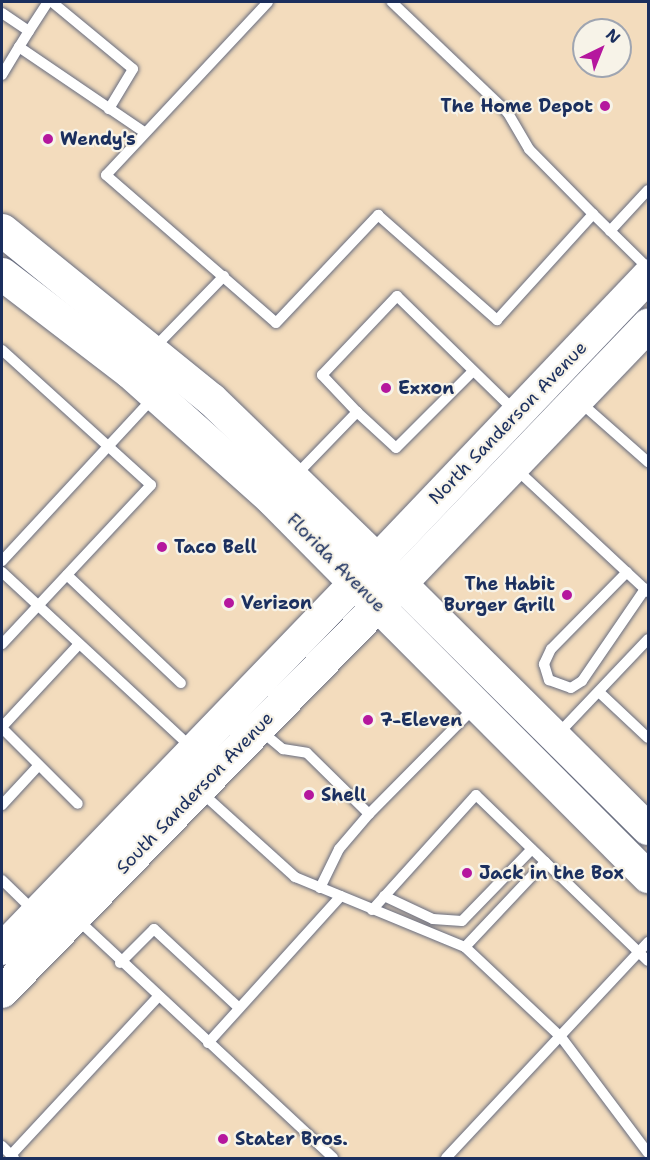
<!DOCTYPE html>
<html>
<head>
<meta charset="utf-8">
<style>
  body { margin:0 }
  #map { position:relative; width:650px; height:1160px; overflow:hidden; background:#f3dcbd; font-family:"Shantell Sans",sans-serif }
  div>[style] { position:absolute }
  .roads { filter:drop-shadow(0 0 2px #676c7f) drop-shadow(0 0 2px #676c7f) }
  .lane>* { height:10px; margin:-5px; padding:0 5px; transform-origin:5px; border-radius:5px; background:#fff }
  .primary>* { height:32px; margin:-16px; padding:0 16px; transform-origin:16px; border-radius:16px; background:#fff }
  .highway>* { height:33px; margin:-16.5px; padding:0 16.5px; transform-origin:16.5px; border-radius:16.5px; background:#fff }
  .dots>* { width:16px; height:16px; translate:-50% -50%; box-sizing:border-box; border:3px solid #f7f3e8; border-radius:50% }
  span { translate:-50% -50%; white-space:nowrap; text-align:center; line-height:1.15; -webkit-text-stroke:4.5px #f7f3e8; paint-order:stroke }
  .poi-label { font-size:18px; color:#1b2f5e; font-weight:700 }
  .right { translate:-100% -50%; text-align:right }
  .left { translate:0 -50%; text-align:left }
  .street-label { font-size:18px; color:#1b2f5e }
  .frame { position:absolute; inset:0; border:3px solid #1b2f5e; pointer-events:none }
  .north { position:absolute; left:572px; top:18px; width:60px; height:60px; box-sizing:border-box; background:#f7f3e8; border:2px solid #9fa5b1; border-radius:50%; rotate:43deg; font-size:16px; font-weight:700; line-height:24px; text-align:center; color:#1b2f5e }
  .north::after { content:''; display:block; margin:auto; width:21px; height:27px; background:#b5179e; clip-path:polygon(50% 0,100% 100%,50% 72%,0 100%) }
</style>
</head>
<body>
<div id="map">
  <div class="roads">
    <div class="lane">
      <i style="left:52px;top:2px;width:105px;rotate:39.6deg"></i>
      <i style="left:133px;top:69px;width:47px;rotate:121deg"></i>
      <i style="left:268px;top:2px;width:237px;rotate:133.1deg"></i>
      <i style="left:106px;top:175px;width:225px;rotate:41deg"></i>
      <i style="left:276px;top:323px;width:149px;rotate:-46.6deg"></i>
      <i style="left:378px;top:215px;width:159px;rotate:41.4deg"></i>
      <i style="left:497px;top:320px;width:143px;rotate:-47.8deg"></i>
      <i style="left:593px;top:214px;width:91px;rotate:-134.6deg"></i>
      <i style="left:529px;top:149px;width:42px;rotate:-120.3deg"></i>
      <i style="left:508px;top:113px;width:161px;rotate:-136.3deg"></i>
      <i style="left:2px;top:13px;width:32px;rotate:34deg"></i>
      <i style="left:29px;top:31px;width:19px;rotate:122deg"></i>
      <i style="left:29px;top:31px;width:35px;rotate:-57deg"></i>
      <i style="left:2px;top:75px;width:33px;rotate:-59deg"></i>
      <i style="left:19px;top:47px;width:151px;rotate:34.2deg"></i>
      <i style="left:593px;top:214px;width:77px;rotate:44.5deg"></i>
      <i style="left:610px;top:231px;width:56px;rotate:-47.2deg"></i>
      <i style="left:155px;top:347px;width:99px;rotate:-45.8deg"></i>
      <i style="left:2px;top:350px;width:201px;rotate:42.2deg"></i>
      <i style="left:151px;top:485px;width:218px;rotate:133.1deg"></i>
      <i style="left:580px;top:402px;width:91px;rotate:41.4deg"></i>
      <i style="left:357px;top:412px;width:53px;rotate:42.7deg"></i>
      <i style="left:396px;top:448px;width:109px;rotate:-45deg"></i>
      <i style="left:515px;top:468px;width:182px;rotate:43deg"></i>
      <i style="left:296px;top:475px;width:88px;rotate:-45.9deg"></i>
      <i style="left:357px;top:412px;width:51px;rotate:-133.4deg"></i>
      <i style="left:322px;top:375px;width:109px;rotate:-46.5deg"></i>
      <i style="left:397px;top:296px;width:163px;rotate:44.3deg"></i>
      <i style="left:2px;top:561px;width:224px;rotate:-47.2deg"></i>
      <i style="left:2px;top:572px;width:258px;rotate:42.8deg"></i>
      <i style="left:627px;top:572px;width:108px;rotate:134.6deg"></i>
      <i style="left:551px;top:649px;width:17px;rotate:115deg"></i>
      <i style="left:544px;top:664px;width:17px;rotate:73deg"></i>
      <i style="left:549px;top:680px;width:23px;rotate:20deg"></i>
      <i style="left:571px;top:688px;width:13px;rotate:-32deg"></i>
      <i style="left:582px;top:681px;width:112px;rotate:-55.6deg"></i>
      <i style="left:67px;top:575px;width:157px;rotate:43.5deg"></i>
      <i style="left:599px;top:692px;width:67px;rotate:43.2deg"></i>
      <i style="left:2px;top:727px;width:113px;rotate:-47.1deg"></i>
      <i style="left:2px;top:728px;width:107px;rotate:45deg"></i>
      <i style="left:260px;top:730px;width:30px;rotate:40deg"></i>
      <i style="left:283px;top:749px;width:24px;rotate:9deg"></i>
      <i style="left:307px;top:753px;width:87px;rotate:44.5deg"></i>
      <i style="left:369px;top:814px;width:152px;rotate:-45.3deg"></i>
      <i style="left:558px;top:734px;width:131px;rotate:-46.5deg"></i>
      <i style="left:201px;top:792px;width:127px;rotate:42.1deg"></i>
      <i style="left:295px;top:877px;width:184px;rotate:22.4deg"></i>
      <i style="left:465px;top:947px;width:132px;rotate:43.2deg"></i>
      <i style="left:561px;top:1037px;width:145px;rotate:53.1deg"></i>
      <i style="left:2px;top:805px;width:54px;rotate:-47.2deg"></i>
      <i style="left:2px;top:880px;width:45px;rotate:44.1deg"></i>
      <i style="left:320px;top:888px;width:43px;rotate:-64deg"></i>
      <i style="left:339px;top:849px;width:46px;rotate:-49.4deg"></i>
      <i style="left:384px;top:896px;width:54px;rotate:25.1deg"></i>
      <i style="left:433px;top:919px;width:29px;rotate:4deg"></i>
      <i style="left:462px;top:921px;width:100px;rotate:-45.8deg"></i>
      <i style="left:372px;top:910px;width:155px;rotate:-47.9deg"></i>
      <i style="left:476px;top:795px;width:239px;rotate:44deg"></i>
      <i style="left:77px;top:919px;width:350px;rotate:43deg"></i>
      <i style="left:465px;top:947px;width:117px;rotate:-46.7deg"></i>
      <i style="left:120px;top:963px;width:48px;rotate:-45deg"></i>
      <i style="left:154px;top:929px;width:116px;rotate:42.9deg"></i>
      <i style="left:208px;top:1043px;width:198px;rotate:-47.9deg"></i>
      <i style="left:2px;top:1146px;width:17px;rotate:45deg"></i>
      <i style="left:11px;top:1155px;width:216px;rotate:-47.1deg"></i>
      <i style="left:446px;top:1158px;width:296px;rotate:-46.9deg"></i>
    </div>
    <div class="primary">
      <i style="left:2px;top:949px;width:540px;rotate:-46.05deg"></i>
      <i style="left:377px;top:560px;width:382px;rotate:44.8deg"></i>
      <i style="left:2px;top:992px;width:539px;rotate:-45.75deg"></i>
      <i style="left:378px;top:606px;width:383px;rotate:45.1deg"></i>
    </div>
    <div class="highway">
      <i style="left:2px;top:230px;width:269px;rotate:39deg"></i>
      <i style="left:211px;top:399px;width:231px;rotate:44.1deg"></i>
      <i style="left:377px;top:560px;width:393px;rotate:-46.4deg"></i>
      <i style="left:2px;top:274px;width:161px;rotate:37.4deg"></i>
      <i style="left:130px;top:372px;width:191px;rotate:41.8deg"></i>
      <i style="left:272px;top:499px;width:151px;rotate:45.3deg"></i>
      <i style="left:378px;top:606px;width:390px;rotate:-46.2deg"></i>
    </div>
  </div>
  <div class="dots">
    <i style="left:605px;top:106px;background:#b5179e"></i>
    <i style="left:48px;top:139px;background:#b5179e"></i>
    <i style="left:386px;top:388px;background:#b5179e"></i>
    <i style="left:162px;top:547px;background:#b5179e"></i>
    <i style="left:567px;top:595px;background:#b5179e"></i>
    <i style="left:229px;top:603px;background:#b5179e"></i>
    <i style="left:368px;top:720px;background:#b5179e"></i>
    <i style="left:309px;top:795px;background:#b5179e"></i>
    <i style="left:467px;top:873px;background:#b5179e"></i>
    <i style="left:223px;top:1139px;background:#b5179e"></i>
  </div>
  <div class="poi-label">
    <span class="right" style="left:593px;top:106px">The Home Depot</span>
    <span class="left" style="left:60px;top:139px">Wendy's</span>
    <span class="left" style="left:398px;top:388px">Exxon</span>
    <span class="left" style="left:174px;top:547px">Taco Bell</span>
    <span class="right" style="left:555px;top:595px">The Habit<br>Burger Grill</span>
    <span class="left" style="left:241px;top:603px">Verizon</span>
    <span class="left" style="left:380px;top:720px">7-Eleven</span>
    <span class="left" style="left:321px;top:795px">Shell</span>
    <span class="left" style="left:479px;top:873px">Jack in the Box</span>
    <span class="left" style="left:235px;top:1139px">Stater Bros.</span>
  </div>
  <div class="street-label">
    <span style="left:508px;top:423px;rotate:-46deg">North Sanderson Avenue</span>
    <span style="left:336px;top:563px;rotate:45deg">Florida Avenue</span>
    <span style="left:195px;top:793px;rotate:-46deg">South Sanderson Avenue</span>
  </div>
  <div class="frame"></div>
  <div class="north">N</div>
</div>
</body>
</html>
